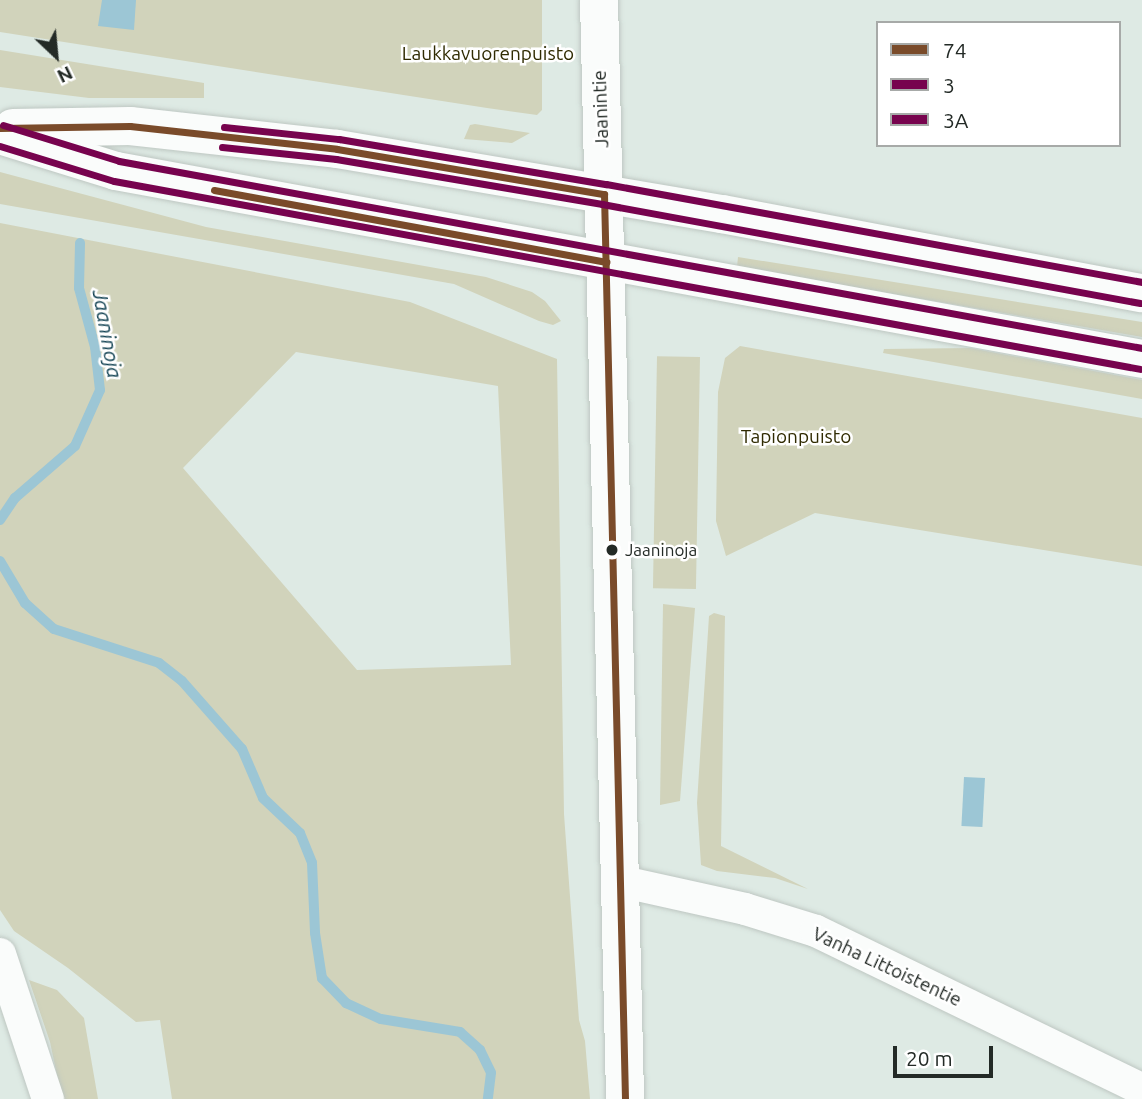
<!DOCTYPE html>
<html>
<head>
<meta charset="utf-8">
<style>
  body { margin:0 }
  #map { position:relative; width:1142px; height:1099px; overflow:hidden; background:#deeae4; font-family:Ubuntu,sans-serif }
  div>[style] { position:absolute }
  .green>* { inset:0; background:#d1d3bb; transform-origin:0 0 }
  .water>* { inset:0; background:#9cc6d5; transform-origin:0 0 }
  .stream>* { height:10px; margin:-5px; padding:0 5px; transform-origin:5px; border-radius:5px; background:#9cc6d5 }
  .roads { filter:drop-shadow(0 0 2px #bec7c2) drop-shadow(0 0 2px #bec7c2) }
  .minor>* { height:32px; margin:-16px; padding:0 16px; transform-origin:16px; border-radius:16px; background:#fafcfb }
  .secondary>* { height:38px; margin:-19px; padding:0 19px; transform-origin:19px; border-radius:19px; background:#fafcfb }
  .bus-1>* { height:7px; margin:-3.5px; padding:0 3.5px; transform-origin:3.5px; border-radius:3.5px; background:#7a4b2a }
  .bus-2>* { height:7px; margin:-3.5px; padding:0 3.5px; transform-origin:3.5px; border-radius:3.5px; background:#77034e }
  .bus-3>* { height:7px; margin:-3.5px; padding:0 3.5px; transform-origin:3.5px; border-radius:3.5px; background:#77034e }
  .dots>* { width:19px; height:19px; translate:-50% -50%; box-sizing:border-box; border:4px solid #fff; border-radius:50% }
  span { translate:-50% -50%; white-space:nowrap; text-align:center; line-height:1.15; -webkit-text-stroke:5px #fff; paint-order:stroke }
  .bus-label { font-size:17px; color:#232a26 }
  .left { translate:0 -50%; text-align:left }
  .park-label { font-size:19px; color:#302b02 }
  .street-label { font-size:19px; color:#232a26 }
  .water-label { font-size:21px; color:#0e3f50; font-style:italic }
  .legend { position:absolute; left:876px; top:21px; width:245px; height:126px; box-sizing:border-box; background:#fff; border:2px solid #a7aaa8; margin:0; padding:9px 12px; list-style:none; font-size:21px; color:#232a26 }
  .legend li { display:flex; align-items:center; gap:14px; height:35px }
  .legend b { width:35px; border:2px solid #a7aaa8 }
  .north { position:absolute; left:21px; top:21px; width:70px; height:70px; -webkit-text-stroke:5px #fff; paint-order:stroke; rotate:154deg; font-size:19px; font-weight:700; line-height:28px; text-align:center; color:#232a26 }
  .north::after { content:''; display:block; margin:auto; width:24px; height:32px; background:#232a26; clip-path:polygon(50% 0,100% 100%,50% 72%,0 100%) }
  .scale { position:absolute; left:893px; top:1046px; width:100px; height:32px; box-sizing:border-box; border:4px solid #232a26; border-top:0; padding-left:9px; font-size:21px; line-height:24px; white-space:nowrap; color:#232a26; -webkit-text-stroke:5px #fff; paint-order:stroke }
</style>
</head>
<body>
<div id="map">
  <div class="green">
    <i style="clip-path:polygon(0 0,542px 0,542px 110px,537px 115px,487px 108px,0 32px)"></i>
    <i style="clip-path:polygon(0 50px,204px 83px,204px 98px,89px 98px,0 87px)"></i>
    <i style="clip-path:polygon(475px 124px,530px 133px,512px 143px,464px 139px,470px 125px)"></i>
    <i style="clip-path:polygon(0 172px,206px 227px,486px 277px,532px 292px,545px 301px,561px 321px,553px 325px,539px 321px,454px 284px,0 204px)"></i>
    <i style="clip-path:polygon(evenodd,0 223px,410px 302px,557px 359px,564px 814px,579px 1020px,585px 1041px,590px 1099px,172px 1099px,160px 1020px,136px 1022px,68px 968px,14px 931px,0 910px,0 223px,296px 352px,498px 386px,511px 665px,357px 670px,183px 468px,296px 352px)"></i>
    <i style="clip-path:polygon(738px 257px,1142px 322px,1142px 337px,737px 267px)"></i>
    <i style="clip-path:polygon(740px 346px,1142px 418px,1142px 566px,815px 513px,726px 556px,716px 521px,718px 392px,725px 358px)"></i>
    <i style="clip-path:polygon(970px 348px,1142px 380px,1142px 399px,883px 353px,884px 349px)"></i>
    <i style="left:700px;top:357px;width:232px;height:43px;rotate:91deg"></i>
    <i style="clip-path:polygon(663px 604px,695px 608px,680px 801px,660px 805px)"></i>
    <i style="clip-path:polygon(714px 613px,725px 616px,721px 846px,808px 889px,775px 878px,717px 871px,701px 865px,697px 803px,709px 616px)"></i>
    <i style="clip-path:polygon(29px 980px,57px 990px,84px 1018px,98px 1099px,62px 1099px,50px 1042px)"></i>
  </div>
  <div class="water">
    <i style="clip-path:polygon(102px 0,136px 0,134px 30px,98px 26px)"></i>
    <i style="left:964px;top:777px;width:21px;height:49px;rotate:3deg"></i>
  </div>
  <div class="stream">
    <i style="left:0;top:520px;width:27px;rotate:-56deg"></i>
    <i style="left:15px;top:498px;width:79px;rotate:-40.9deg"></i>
    <i style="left:75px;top:446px;width:61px;rotate:-65.9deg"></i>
    <i style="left:100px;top:390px;width:43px;rotate:-96.6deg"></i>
    <i style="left:95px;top:347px;width:61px;rotate:-105.2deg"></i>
    <i style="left:79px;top:288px;width:45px;rotate:-88.7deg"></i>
    <i style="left:0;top:561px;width:49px;rotate:59.2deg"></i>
    <i style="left:25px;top:603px;width:39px;rotate:42deg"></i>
    <i style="left:54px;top:629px;width:110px;rotate:17.9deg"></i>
    <i style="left:159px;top:663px;width:29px;rotate:38deg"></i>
    <i style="left:182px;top:681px;width:91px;rotate:48.6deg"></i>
    <i style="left:242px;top:749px;width:53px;rotate:66.8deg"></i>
    <i style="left:263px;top:798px;width:51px;rotate:43.4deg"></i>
    <i style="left:300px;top:833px;width:32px;rotate:68deg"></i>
    <i style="left:312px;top:863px;width:70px;rotate:87.5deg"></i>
    <i style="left:315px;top:933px;width:46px;rotate:81.2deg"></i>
    <i style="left:322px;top:978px;width:35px;rotate:46deg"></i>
    <i style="left:346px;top:1003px;width:38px;rotate:25deg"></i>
    <i style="left:381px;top:1019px;width:80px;rotate:9.3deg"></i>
    <i style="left:460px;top:1032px;width:27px;rotate:42deg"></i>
    <i style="left:480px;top:1050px;width:25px;rotate:64deg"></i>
    <i style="left:491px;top:1073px;width:26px;rotate:97deg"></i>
  </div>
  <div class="roads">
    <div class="minor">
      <i style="left:619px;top:881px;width:129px;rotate:12.5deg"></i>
      <i style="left:745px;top:909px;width:74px;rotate:17.2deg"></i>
      <i style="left:816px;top:931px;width:362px;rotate:25.9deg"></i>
      <i style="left:0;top:954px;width:153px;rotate:71.7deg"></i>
    </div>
    <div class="secondary">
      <i style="left:599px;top:0;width:1099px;rotate:88.64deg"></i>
      <i style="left:13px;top:128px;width:117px;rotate:-1deg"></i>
      <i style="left:130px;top:126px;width:208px;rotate:6.3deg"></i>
      <i style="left:337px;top:149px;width:390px;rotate:9.6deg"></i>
      <i style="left:722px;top:214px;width:427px;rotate:10.7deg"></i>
      <i style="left:0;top:135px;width:121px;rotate:17.2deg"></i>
      <i style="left:116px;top:171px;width:1043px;rotate:10.38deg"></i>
    </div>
  </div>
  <div class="bus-1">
    <i style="left:0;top:128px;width:130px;rotate:-0.9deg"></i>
    <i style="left:130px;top:126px;width:208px;rotate:6.3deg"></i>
    <i style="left:337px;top:149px;width:271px;rotate:9.6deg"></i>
    <i style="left:604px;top:194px;width:905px;rotate:88.67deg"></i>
    <i style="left:214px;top:190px;width:399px;rotate:10.4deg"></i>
  </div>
  <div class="bus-2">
    <i style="left:0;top:146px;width:119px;rotate:17.1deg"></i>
    <i style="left:114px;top:181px;width:1043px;rotate:10.38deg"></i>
    <i style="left:222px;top:147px;width:115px;rotate:6deg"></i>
    <i style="left:336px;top:159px;width:270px;rotate:9.6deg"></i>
    <i style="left:602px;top:204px;width:547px;rotate:10.43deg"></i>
  </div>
  <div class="bus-3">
    <i style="left:3px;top:125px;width:121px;rotate:17.2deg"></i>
    <i style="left:119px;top:161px;width:1040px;rotate:10.36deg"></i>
    <i style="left:224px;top:127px;width:116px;rotate:6deg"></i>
    <i style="left:339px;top:139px;width:271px;rotate:9.6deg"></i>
    <i style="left:606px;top:184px;width:545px;rotate:10.36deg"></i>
  </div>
  <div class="dots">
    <i style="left:612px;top:550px;background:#232a26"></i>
  </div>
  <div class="bus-label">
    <span class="left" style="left:625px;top:550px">Jaaninoja</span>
  </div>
  <div class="park-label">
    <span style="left:488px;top:54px">Laukkavuorenpuisto</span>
    <span style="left:796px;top:437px">Tapionpuisto</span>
  </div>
  <div class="street-label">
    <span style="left:601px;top:109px;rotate:-92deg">Jaanintie</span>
    <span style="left:887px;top:967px;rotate:25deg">Vanha Littoistentie</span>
  </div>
  <div class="water-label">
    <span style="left:108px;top:334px;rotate:80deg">Jaaninoja</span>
  </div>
  <ul class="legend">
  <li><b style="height:9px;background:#7a4b2a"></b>74</li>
  <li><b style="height:9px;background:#77034e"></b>3</li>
  <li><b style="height:9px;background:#77034e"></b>3A</li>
  </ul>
  <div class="north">N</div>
  <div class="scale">20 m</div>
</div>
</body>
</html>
